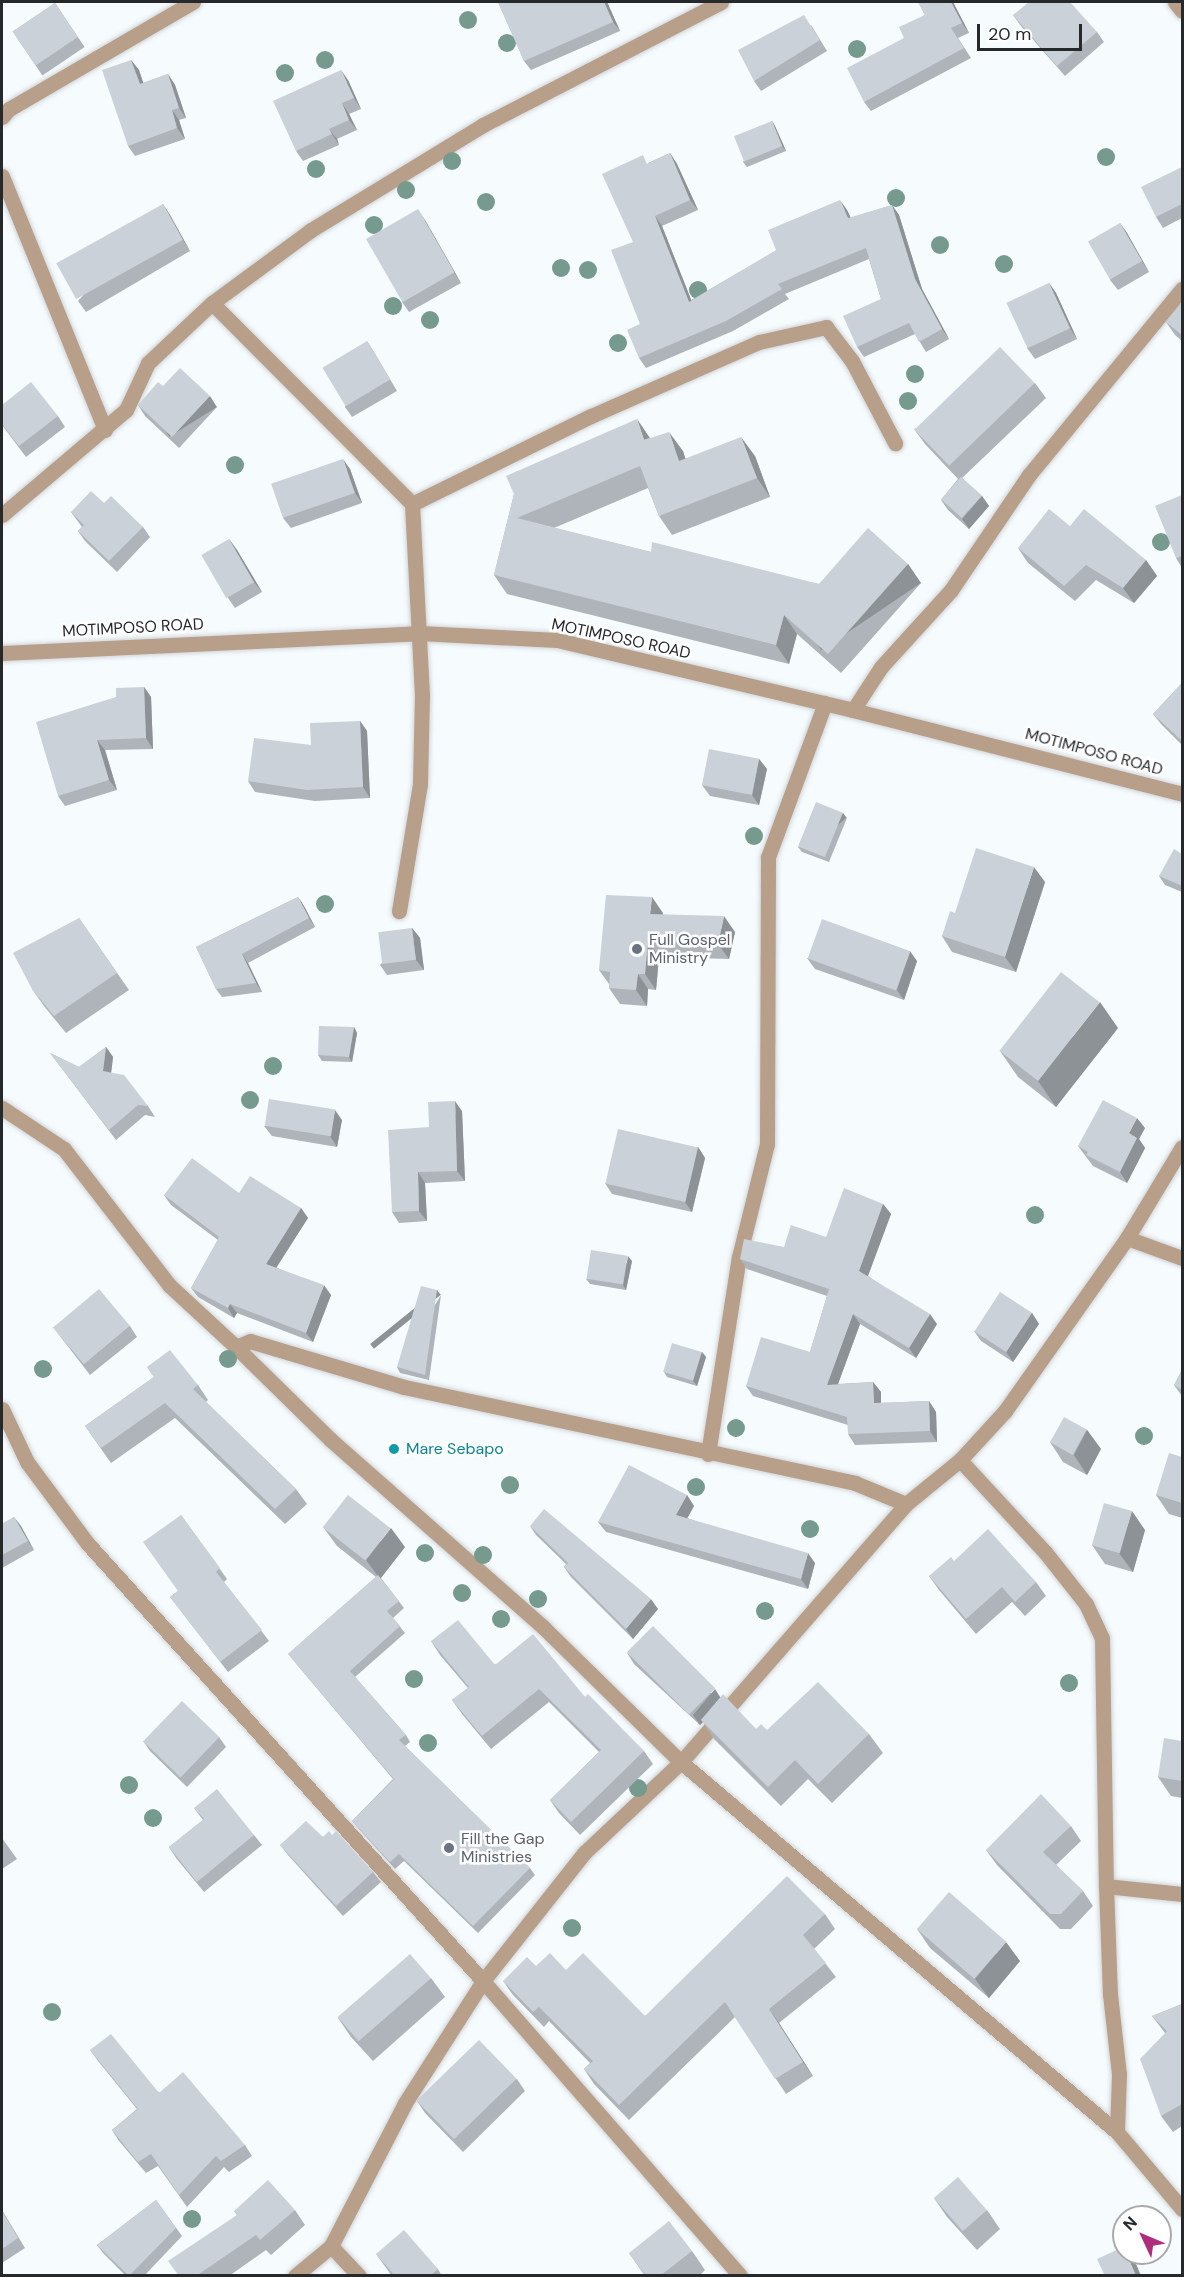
<!DOCTYPE html>
<html>
<head>
<meta charset="utf-8">
<style>
  body { margin:0 }
  #map { position:relative; width:1184px; height:2277px; overflow:hidden; background:#f6fbfe; font-family:"DM Sans",sans-serif }
  div>[style] { position:absolute }
  .roads { filter:drop-shadow(0 0 2px #d1d5d8) drop-shadow(0 0 2px #d1d5d8) }
  .minor>* { height:15px; margin:-7.5px; padding:0 7.5px; transform-origin:7.5px; border-radius:7.5px; background:#b89f89 }
  .trees>* { width:18px; height:18px; margin:-9px; border-radius:50%; background:#769a8e }
  .wall>* { inset:0; background:#aeb4ba; transform-origin:0 0 }
  .shaded-wall>* { inset:0; background:#8d9297; transform-origin:0 0 }
  .building>* { inset:0; background:#cad1d8; transform-origin:0 0 }
  .dots>* { width:16px; height:16px; translate:-50% -50%; box-sizing:border-box; border:3px solid #fff; border-radius:50% }
  span { translate:-50% -50%; white-space:nowrap; text-align:center; line-height:1.15; -webkit-text-stroke:5px #fff; paint-order:stroke }
  .street-label { font-size:16px; color:#26292b }
  .worship-label { font-size:16px; color:#5b616d }
  .left { translate:0 -50%; text-align:left }
  .culture-label { font-size:16px; color:#0d838f }
  .frame { position:absolute; inset:0; border:3px solid #26292b; pointer-events:none }
  .north { position:absolute; left:1112px; top:2205px; width:60px; height:60px; box-sizing:border-box; background:#fff; border:2px solid #a8a9aa; border-radius:50%; rotate:314deg; font-size:16px; font-weight:700; line-height:24px; text-align:center; color:#26292b }
  .north::after { content:''; display:block; margin:auto; width:21px; height:27px; background:#ac2e7d; clip-path:polygon(50% 0,100% 100%,50% 72%,0 100%) }
  .scale { position:absolute; left:977px; top:24px; width:105px; height:27px; box-sizing:border-box; border:3px solid #26292b; border-top:0; padding-left:8px; font-size:18px; line-height:21px; white-space:nowrap; color:#26292b; -webkit-text-stroke:4px #fff; paint-order:stroke }
</style>
</head>
<body>
<div id="map">
  <div class="roads">
    <div class="minor">
      <i style="left:1175px;top:2px;width:11px;rotate:52deg"></i>
      <i style="left:2px;top:117px;width:11px;rotate:-49deg"></i>
      <i style="left:9px;top:109px;width:213px;rotate:-30.2deg"></i>
      <i style="left:2px;top:176px;width:274px;rotate:67.9deg"></i>
      <i style="left:212px;top:303px;width:284px;rotate:45.1deg"></i>
      <i style="left:412px;top:504px;width:191px;rotate:87deg"></i>
      <i style="left:422px;top:695px;width:89px;rotate:91.3deg"></i>
      <i style="left:420px;top:784px;width:129px;rotate:99.4deg"></i>
      <i style="left:412px;top:504px;width:199px;rotate:-26.2deg"></i>
      <i style="left:591px;top:416px;width:184px;rotate:-23.8deg"></i>
      <i style="left:759px;top:342px;width:69px;rotate:-12.6deg"></i>
      <i style="left:826px;top:327px;width:43px;rotate:52.6deg"></i>
      <i style="left:852px;top:361px;width:93px;rotate:62.3deg"></i>
      <i style="left:2px;top:515px;width:162px;rotate:-40.3deg"></i>
      <i style="left:126px;top:410px;width:52px;rotate:-64.9deg"></i>
      <i style="left:148px;top:363px;width:88px;rotate:-43.2deg"></i>
      <i style="left:212px;top:303px;width:123px;rotate:-36.4deg"></i>
      <i style="left:311px;top:230px;width:202px;rotate:-31.4deg"></i>
      <i style="left:483px;top:125px;width:268px;rotate:-27.3deg"></i>
      <i style="left:2px;top:653px;width:417px;rotate:-2.7deg"></i>
      <i style="left:419px;top:633px;width:138px;rotate:2.9deg"></i>
      <i style="left:557px;top:640px;width:304px;rotate:13.3deg"></i>
      <i style="left:853px;top:710px;width:340px;rotate:14.3deg"></i>
      <i style="left:853px;top:710px;width:51px;rotate:-56.9deg"></i>
      <i style="left:881px;top:667px;width:104px;rotate:-47.7deg"></i>
      <i style="left:951px;top:590px;width:139px;rotate:-55.9deg"></i>
      <i style="left:1029px;top:475px;width:241px;rotate:-50.6deg"></i>
      <i style="left:2px;top:1108px;width:74px;rotate:33.5deg"></i>
      <i style="left:64px;top:1149px;width:172px;rotate:52.3deg"></i>
      <i style="left:169px;top:1285px;width:91px;rotate:42.8deg"></i>
      <i style="left:236px;top:1347px;width:15px;rotate:-23deg"></i>
      <i style="left:250px;top:1341px;width:161px;rotate:16.6deg"></i>
      <i style="left:404px;top:1387px;width:461px;rotate:12deg"></i>
      <i style="left:855px;top:1483px;width:55px;rotate:22.4deg"></i>
      <i style="left:1127px;top:1238px;width:59px;rotate:20deg"></i>
      <i style="left:236px;top:1347px;width:133px;rotate:44.4deg"></i>
      <i style="left:331px;top:1440px;width:283px;rotate:41.4deg"></i>
      <i style="left:543px;top:1627px;width:193px;rotate:44.4deg"></i>
      <i style="left:681px;top:1762px;width:572px;rotate:40.32deg"></i>
      <i style="left:1117px;top:2132px;width:101px;rotate:49.8deg"></i>
      <i style="left:2px;top:1409px;width:59px;rotate:64.7deg"></i>
      <i style="left:27px;top:1462px;width:102px;rotate:53.4deg"></i>
      <i style="left:88px;top:1544px;width:589px;rotate:47.89deg"></i>
      <i style="left:483px;top:1981px;width:391px;rotate:48.9deg"></i>
      <i style="left:708px;top:1454px;width:199px;rotate:-81.1deg"></i>
      <i style="left:739px;top:1257px;width:116px;rotate:-76.1deg"></i>
      <i style="left:767px;top:1144px;width:287px;rotate:-89.8deg"></i>
      <i style="left:768px;top:857px;width:164px;rotate:-69.7deg"></i>
      <i style="left:960px;top:1460px;width:125px;rotate:47.3deg"></i>
      <i style="left:1045px;top:1552px;width:66px;rotate:51.7deg"></i>
      <i style="left:1086px;top:1604px;width:38px;rotate:65deg"></i>
      <i style="left:1102px;top:1638px;width:248px;rotate:89.1deg"></i>
      <i style="left:1106px;top:1886px;width:108px;rotate:87.9deg"></i>
      <i style="left:1110px;top:1994px;width:81px;rotate:83.6deg"></i>
      <i style="left:1119px;top:2074px;width:58px;rotate:92deg"></i>
      <i style="left:1106px;top:1886px;width:76px;rotate:6deg"></i>
      <i style="left:331px;top:2246px;width:41px;rotate:47deg"></i>
      <i style="left:295px;top:2276px;width:47px;rotate:-39.8deg"></i>
      <i style="left:331px;top:2246px;width:161px;rotate:-62.6deg"></i>
      <i style="left:405px;top:2103px;width:145px;rotate:-57.4deg"></i>
      <i style="left:483px;top:1981px;width:163px;rotate:-51.7deg"></i>
      <i style="left:584px;top:1853px;width:133px;rotate:-43.2deg"></i>
      <i style="left:681px;top:1762px;width:342px;rotate:-48.9deg"></i>
      <i style="left:906px;top:1504px;width:70px;rotate:-39.2deg"></i>
      <i style="left:960px;top:1460px;width:67px;rotate:-47.4deg"></i>
      <i style="left:1005px;top:1411px;width:212px;rotate:-54.8deg"></i>
      <i style="left:1127px;top:1238px;width:106px;rotate:-58.9deg"></i>
    </div>
  </div>
  <div class="trees">
    <i style="left:468px;top:20px"></i>
    <i style="left:507px;top:43px"></i>
    <i style="left:857px;top:49px"></i>
    <i style="left:325px;top:60px"></i>
    <i style="left:285px;top:73px"></i>
    <i style="left:1106px;top:157px"></i>
    <i style="left:452px;top:161px"></i>
    <i style="left:316px;top:169px"></i>
    <i style="left:406px;top:190px"></i>
    <i style="left:896px;top:198px"></i>
    <i style="left:486px;top:202px"></i>
    <i style="left:374px;top:225px"></i>
    <i style="left:940px;top:245px"></i>
    <i style="left:1004px;top:264px"></i>
    <i style="left:561px;top:268px"></i>
    <i style="left:588px;top:270px"></i>
    <i style="left:698px;top:290px"></i>
    <i style="left:393px;top:306px"></i>
    <i style="left:430px;top:320px"></i>
    <i style="left:618px;top:343px"></i>
    <i style="left:915px;top:374px"></i>
    <i style="left:908px;top:401px"></i>
    <i style="left:235px;top:465px"></i>
    <i style="left:1161px;top:542px"></i>
    <i style="left:754px;top:836px"></i>
    <i style="left:325px;top:904px"></i>
    <i style="left:273px;top:1066px"></i>
    <i style="left:250px;top:1100px"></i>
    <i style="left:1035px;top:1215px"></i>
    <i style="left:228px;top:1359px"></i>
    <i style="left:43px;top:1369px"></i>
    <i style="left:736px;top:1428px"></i>
    <i style="left:1144px;top:1436px"></i>
    <i style="left:510px;top:1485px"></i>
    <i style="left:696px;top:1487px"></i>
    <i style="left:810px;top:1529px"></i>
    <i style="left:425px;top:1553px"></i>
    <i style="left:483px;top:1555px"></i>
    <i style="left:462px;top:1593px"></i>
    <i style="left:538px;top:1599px"></i>
    <i style="left:765px;top:1611px"></i>
    <i style="left:501px;top:1619px"></i>
    <i style="left:414px;top:1679px"></i>
    <i style="left:1069px;top:1683px"></i>
    <i style="left:428px;top:1743px"></i>
    <i style="left:129px;top:1785px"></i>
    <i style="left:638px;top:1788px"></i>
    <i style="left:153px;top:1818px"></i>
    <i style="left:572px;top:1928px"></i>
    <i style="left:52px;top:2012px"></i>
    <i style="left:192px;top:2219px"></i>
  </div>
  <div class="wall">
    <i style="clip-path:polygon(498px 2px,607px 2px,620px 31px,531px 70px,524px 61px)"></i>
    <i style="clip-path:polygon(918px 2px,953px 2px,969px 33px,958px 38px,971px 58px,871px 111px,864px 102px,904px 38px,925px 15px)"></i>
    <i style="left:55px;top:3px;width:53px;height:51px;rotate:56deg"></i>
    <i style="clip-path:polygon(1013px 15px,1097px 32px,1104px 42px,1065px 76px,1021px 26px)"></i>
    <i style="clip-path:polygon(811px 25px,827px 51px,761px 91px,754px 81px)"></i>
    <i style="clip-path:polygon(131px 60px,139px 70px,143px 83px,168px 74px,175px 85px,186px 118px,179px 120px,185px 139px,135px 156px,128px 146px)"></i>
    <i style="clip-path:polygon(348px 80px,361px 109px,349px 114px,357px 130px,337px 139px,339px 145px,303px 161px,296px 151px)"></i>
    <i style="clip-path:polygon(772px 121px,775px 126px,786px 151px,747px 167px,743px 162px)"></i>
    <i style="clip-path:polygon(670px 153px,677px 164px,698px 210px,662px 226px,691px 300px,847px 210px,851px 218px,892px 205px,899px 215px,922px 289px,949px 339px,926px 352px,915px 334px,864px 357px,857px 347px,881px 299px,869px 259px,785px 294px,789px 299px,733px 331px,646px 368px,639px 358px,640px 324px,633px 242px,648px 163px)"></i>
    <i style="clip-path:polygon(1182px 167px,1182px 218px,1163px 228px,1156px 217px)"></i>
    <i style="clip-path:polygon(163px 204px,170px 215px,190px 251px,86px 312px,78px 301px)"></i>
    <i style="clip-path:polygon(425px 220px,461px 283px,409px 312px,402px 302px)"></i>
    <i style="clip-path:polygon(1120px 223px,1127px 233px,1149px 272px,1118px 290px,1110px 280px)"></i>
    <i style="clip-path:polygon(1049px 283px,1056px 293px,1077px 339px,1035px 359px,1027px 348px)"></i>
    <i style="clip-path:polygon(1182px 302px,1182px 341px,1175px 335px,1166px 322px)"></i>
    <i style="clip-path:polygon(367px 341px,374px 352px,397px 391px,352px 417px,345px 407px)"></i>
    <i style="clip-path:polygon(1035px 383px,1046px 398px,962px 478px,982px 496px,989px 506px,969px 529px,948px 510px,941px 500px,958px 479px,925px 444px,914px 429px)"></i>
    <i style="clip-path:polygon(163px 386px,217px 407px,179px 448px,145px 416px,138px 405px)"></i>
    <i style="clip-path:polygon(2px 405px,58px 416px,65px 427px,26px 457px,2px 425px)"></i>
    <i style="clip-path:polygon(650px 438px,683px 451px,685px 458px,755px 456px,770px 497px,672px 535px,659px 516px,648px 488px,554px 528px,651px 552px,819px 584px,908px 564px,921px 583px,841px 673px,797px 634px,789px 664px,507px 594px,494px 575px,514px 494px)"></i>
    <i style="clip-path:polygon(350px 469px,362px 503px,291px 528px,283px 518px)"></i>
    <i style="clip-path:polygon(1182px 495px,1182px 568px,1176px 558px)"></i>
    <i style="clip-path:polygon(104px 503px,143px 527px,150px 537px,117px 572px,85px 541px,78px 531px,82px 527px,71px 512px)"></i>
    <i style="clip-path:polygon(1070px 526px,1146px 560px,1157px 576px,1134px 603px,1096px 580px,1075px 601px,1028px 563px,1018px 548px)"></i>
    <i style="clip-path:polygon(229px 539px,237px 550px,262px 592px,235px 608px,228px 598px)"></i>
    <i style="clip-path:polygon(1182px 683px,1182px 745px,1161px 724px,1153px 714px)"></i>
    <i style="clip-path:polygon(144px 687px,151px 697px,153px 749px,105px 750px,117px 790px,65px 806px,58px 796px,116px 697px)"></i>
    <i style="clip-path:polygon(360px 721px,367px 731px,370px 798px,315px 801px,255px 792px,248px 781px,311px 745px)"></i>
    <i style="clip-path:polygon(759px 759px,767px 769px,759px 805px,710px 796px,702px 785px)"></i>
    <i style="clip-path:polygon(847px 818px,829px 862px,802px 852px,798px 847px)"></i>
    <i style="clip-path:polygon(1182px 854px,1182px 892px,1165px 885px,1159px 876px)"></i>
    <i style="clip-path:polygon(1045px 882px,1016px 972px,952px 952px,942px 936px,955px 913px)"></i>
    <i style="clip-path:polygon(298px 897px,304px 906px,315px 927px,248px 963px,262px 992px,222px 997px,216px 989px,196px 947px)"></i>
    <i style="clip-path:polygon(663px 913px,663px 915px,735px 932px,729px 959px,659px 957px,656px 990px,648px 989px,647px 1006px,620px 1004px,609px 988px,609px 984px,599px 970px)"></i>
    <i style="clip-path:polygon(79px 918px,129px 990px,66px 1033px,44px 1006px,32px 989px)"></i>
    <i style="clip-path:polygon(412px 928px,420px 938px,424px 970px,387px 975px,380px 965px)"></i>
    <i style="clip-path:polygon(807px 958px,917px 961px,904px 1000px,815px 969px)"></i>
    <i style="clip-path:polygon(354px 1027px,357px 1033px,352px 1062px,322px 1061px,318px 1055px)"></i>
    <i style="clip-path:polygon(1118px 1028px,1056px 1107px,1018px 1077px,1000px 1051px)"></i>
    <i style="clip-path:polygon(106px 1047px,113px 1057px,111px 1073px,148px 1106px,155px 1117px,145px 1115px,116px 1140px,50px 1053px,79px 1067px)"></i>
    <i style="clip-path:polygon(462px 1111px,465px 1181px,425px 1183px,427px 1221px,399px 1223px,392px 1212px,429px 1127px)"></i>
    <i style="clip-path:polygon(342px 1120px,337px 1147px,272px 1136px,264px 1126px)"></i>
    <i style="clip-path:polygon(1145px 1128px,1139px 1139px,1145px 1148px,1127px 1183px,1093px 1166px,1078px 1146px)"></i>
    <i style="clip-path:polygon(698px 1147px,705px 1158px,692px 1212px,612px 1194px,605px 1183px)"></i>
    <i style="clip-path:polygon(239px 1193px,301px 1208px,308px 1218px,276px 1267px,331px 1295px,313px 1342px,237px 1313px,234px 1318px,198px 1297px,191px 1288px,218px 1240px,171px 1205px,164px 1195px)"></i>
    <i style="clip-path:polygon(883px 1204px,891px 1214px,868px 1276px,937px 1324px,916px 1358px,860px 1324px,838px 1384px,873px 1382px,881px 1392px,881px 1403px,929px 1401px,936px 1412px,937px 1442px,855px 1445px,848px 1434px,848px 1425px,753px 1396px,746px 1386px,810px 1352px,827px 1296px,747px 1269px,740px 1259px,826px 1237px)"></i>
    <i style="clip-path:polygon(632px 1261px,626px 1290px,590px 1284px,586px 1279px)"></i>
    <i style="clip-path:polygon(441px 1295px,429px 1380px,400px 1373px,397px 1367px)"></i>
    <i style="clip-path:polygon(1032px 1313px,1039px 1324px,1013px 1362px,981px 1341px,974px 1331px)"></i>
    <i style="clip-path:polygon(130px 1326px,137px 1337px,90px 1375px,53px 1327px)"></i>
    <i style="clip-path:polygon(702px 1352px,706px 1357px,697px 1386px,667px 1377px,664px 1372px)"></i>
    <i style="clip-path:polygon(147px 1367px,198px 1385px,208px 1400px,206px 1402px,296px 1489px,307px 1504px,285px 1524px,175px 1418px,111px 1463px,85px 1426px,154px 1377px)"></i>
    <i style="clip-path:polygon(1182px 1370px,1182px 1396px,1174px 1385px)"></i>
    <i style="clip-path:polygon(1087px 1430px,1101px 1449px,1087px 1475px,1063px 1462px,1050px 1442px)"></i>
    <i style="clip-path:polygon(1182px 1457px,1182px 1518px,1169px 1514px,1156px 1495px)"></i>
    <i style="clip-path:polygon(687px 1495px,694px 1506px,687px 1518px,815px 1563px,808px 1589px,606px 1532px,598px 1522px)"></i>
    <i style="clip-path:polygon(181px 1515px,227px 1579px,224px 1582px,269px 1641px,228px 1672px,170px 1597px,178px 1591px)"></i>
    <i style="clip-path:polygon(14px 1517px,34px 1550px,2px 1568px,2px 1524px)"></i>
    <i style="clip-path:polygon(530px 1526px,658px 1609px,633px 1639px,571px 1577px,564px 1567px,566px 1564px,536px 1535px)"></i>
    <i style="clip-path:polygon(323px 1527px,405px 1547px,381px 1578px,404px 1608px,393px 1618px,405px 1633px,355px 1677px,406px 1735px,410px 1742px,405px 1746px,530px 1868px,535px 1875px,478px 1933px,404px 1861px,395px 1869px,357px 1827px,352px 1821px,393px 1779px,288px 1654px,376px 1577px,337px 1546px)"></i>
    <i style="clip-path:polygon(1145px 1530px,1133px 1572px,1105px 1564px,1092px 1545px)"></i>
    <i style="clip-path:polygon(954px 1561px,1036px 1582px,1046px 1596px,1025px 1616px,1012px 1602px,976px 1634px,939px 1590px,929px 1576px)"></i>
    <i style="clip-path:polygon(431px 1641px,585px 1697px,644px 1751px,653px 1764px,580px 1835px,559px 1813px,550px 1800px,599px 1752px,549px 1702px,491px 1749px,462px 1714px,452px 1700px,468px 1688px,440px 1655px)"></i>
    <i style="clip-path:polygon(627px 1653px,720px 1697px,756px 1729px,767px 1730px,869px 1734px,883px 1753px,832px 1803px,808px 1779px,781px 1806px,714px 1739px,703px 1722px,700px 1725px,634px 1664px)"></i>
    <i style="clip-path:polygon(219px 1737px,226px 1747px,187px 1787px,150px 1751px,143px 1741px)"></i>
    <i style="clip-path:polygon(1182px 1741px,1182px 1798px,1171px 1796px,1158px 1777px)"></i>
    <i style="clip-path:polygon(194px 1808px,254px 1835px,262px 1845px,204px 1892px,176px 1858px,169px 1847px,203px 1820px)"></i>
    <i style="clip-path:polygon(1071px 1826px,1081px 1841px,1056px 1865px,1083px 1891px,1093px 1906px,1071px 1929px,1060px 1929px,997px 1865px,986px 1850px)"></i>
    <i style="clip-path:polygon(332px 1835px,373px 1872px,381px 1882px,343px 1916px,288px 1855px,280px 1845px)"></i>
    <i style="clip-path:polygon(2px 1838px,17px 1859px,2px 1869px)"></i>
    <i style="clip-path:polygon(825px 1914px,835px 1929px,814px 1949px,836px 1977px,779px 2023px,813px 2076px,786px 2094px,735px 2017px,629px 2120px,594px 2084px,584px 2069px,590px 2063px,549px 2021px,544px 2027px,513px 1995px,503px 1981px,536px 1966px,566px 1970px,645px 2016px)"></i>
    <i style="clip-path:polygon(917px 1929px,1020px 1961px,989px 1998px,930px 1948px)"></i>
    <i style="clip-path:polygon(431px 1978px,445px 1997px,373px 2061px,351px 2037px,338px 2018px)"></i>
    <i style="clip-path:polygon(1182px 2004px,1182px 2126px,1173px 2132px,1161px 2116px,1165px 2033px,1152px 2016px)"></i>
    <i style="clip-path:polygon(90px 2050px,245px 2145px,252px 2156px,229px 2172px,224px 2167px,187px 2207px,158px 2166px,146px 2173px,119px 2141px,112px 2130px,137px 2109px,98px 2061px)"></i>
    <i style="clip-path:polygon(517px 2079px,525px 2091px,463px 2152px,425px 2113px,417px 2101px)"></i>
    <i style="clip-path:polygon(934px 2198px,987px 2210px,1000px 2229px,977px 2250px,947px 2217px)"></i>
    <i style="clip-path:polygon(156px 2200px,182px 2236px,144px 2276px,126px 2276px,103px 2253px,97px 2245px)"></i>
    <i style="clip-path:polygon(2px 2210px,25px 2248px,2px 2263px)"></i>
    <i style="clip-path:polygon(295px 2210px,305px 2225px,271px 2255px,266px 2250px,229px 2276px,178px 2276px,237px 2215px,234px 2211px)"></i>
    <i style="clip-path:polygon(692px 2251px,705px 2270px,699px 2276px,645px 2276px,629px 2253px)"></i>
    <i style="clip-path:polygon(376px 2254px,438px 2269px,442px 2276px,392px 2276px)"></i>
  </div>
  <div class="shaded-wall">
    <i style="clip-path:polygon(604px 2px,607px 2px,620px 31px,613px 22px)"></i>
    <i style="clip-path:polygon(951px 2px,953px 2px,969px 33px,962px 23px)"></i>
    <i style="clip-path:polygon(131px 60px,139px 70px,147px 94px,140px 84px)"></i>
    <i style="clip-path:polygon(341px 70px,348px 80px,361px 109px,354px 98px)"></i>
    <i style="clip-path:polygon(168px 74px,175px 85px,186px 118px,179px 108px)"></i>
    <i style="clip-path:polygon(342px 103px,349px 114px,357px 130px,349px 120px)"></i>
    <i style="clip-path:polygon(172px 110px,179px 120px,185px 139px,177px 128px)"></i>
    <i style="clip-path:polygon(772px 121px,775px 126px,786px 151px,782px 146px)"></i>
    <i style="clip-path:polygon(329px 129px,337px 139px,339px 145px,332px 134px)"></i>
    <i style="clip-path:polygon(670px 153px,677px 164px,698px 210px,690px 200px)"></i>
    <i style="clip-path:polygon(840px 200px,847px 210px,855px 228px,848px 218px)"></i>
    <i style="clip-path:polygon(163px 204px,170px 215px,190px 251px,183px 240px)"></i>
    <i style="clip-path:polygon(892px 205px,899px 215px,922px 289px,949px 339px,942px 329px,915px 279px)"></i>
    <i style="clip-path:polygon(418px 209px,425px 220px,461px 283px,454px 272px)"></i>
    <i style="clip-path:polygon(655px 216px,662px 226px,696px 312px,689px 302px)"></i>
    <i style="clip-path:polygon(1120px 223px,1127px 233px,1149px 272px,1142px 261px)"></i>
    <i style="clip-path:polygon(1049px 283px,1056px 293px,1077px 339px,1070px 328px)"></i>
    <i style="left:210px;top:396px;width:13px;height:56px;rotate:58deg"></i>
    <i style="clip-path:polygon(637px 419px,650px 438px,644px 440px)"></i>
    <i style="clip-path:polygon(669px 432px,683px 451px,692px 480px,679px 461px)"></i>
    <i style="clip-path:polygon(741px 437px,755px 456px,770px 497px,757px 478px)"></i>
    <i style="clip-path:polygon(343px 459px,350px 469px,362px 503px,355px 493px)"></i>
    <i style="clip-path:polygon(982px 496px,989px 506px,969px 529px,962px 519px)"></i>
    <i style="clip-path:polygon(229px 539px,237px 550px,262px 592px,254px 582px)"></i>
    <i style="clip-path:polygon(1146px 560px,1157px 576px,1134px 603px,1123px 588px)"></i>
    <i style="left:908px;top:564px;width:23px;height:120px;rotate:56deg"></i>
    <i style="clip-path:polygon(784px 615px,797px 634px,789px 664px,776px 645px)"></i>
    <i style="clip-path:polygon(144px 687px,151px 697px,153px 749px,146px 738px)"></i>
    <i style="clip-path:polygon(360px 721px,367px 731px,370px 798px,363px 787px)"></i>
    <i style="clip-path:polygon(97px 740px,105px 750px,117px 790px,109px 780px)"></i>
    <i style="clip-path:polygon(759px 759px,767px 769px,759px 805px,752px 795px)"></i>
    <i style="left:843px;top:813px;width:6px;height:48px;rotate:51deg"></i>
    <i style="clip-path:polygon(1034px 867px,1045px 882px,1016px 972px,1005px 957px)"></i>
    <i style="clip-path:polygon(298px 897px,304px 906px,315px 927px,309px 918px)"></i>
    <i style="clip-path:polygon(652px 897px,663px 913px,661px 930px,650px 914px)"></i>
    <i style="clip-path:polygon(724px 916px,735px 932px,729px 959px,718px 944px)"></i>
    <i style="clip-path:polygon(412px 928px,420px 938px,424px 970px,416px 960px)"></i>
    <i style="clip-path:polygon(648px 941px,659px 957px,656px 990px,645px 974px)"></i>
    <i style="clip-path:polygon(910px 951px,917px 961px,904px 1000px,897px 990px)"></i>
    <i style="clip-path:polygon(242px 954px,248px 963px,262px 992px,256px 983px)"></i>
    <i style="clip-path:polygon(638px 974px,648px 989px,647px 1006px,636px 990px)"></i>
    <i style="clip-path:polygon(1100px 1002px,1118px 1028px,1056px 1107px,1038px 1081px)"></i>
    <i style="clip-path:polygon(354px 1027px,357px 1033px,352px 1062px,349px 1057px)"></i>
    <i style="clip-path:polygon(106px 1047px,113px 1057px,110px 1082px,103px 1071px)"></i>
    <i style="clip-path:polygon(455px 1101px,462px 1111px,465px 1181px,457px 1171px)"></i>
    <i style="clip-path:polygon(335px 1110px,342px 1120px,337px 1147px,330px 1136px)"></i>
    <i style="clip-path:polygon(1137px 1118px,1145px 1128px,1139px 1139px,1145px 1148px,1127px 1183px,1120px 1172px,1129px 1133px)"></i>
    <i style="clip-path:polygon(698px 1147px,705px 1158px,692px 1212px,685px 1202px)"></i>
    <i style="clip-path:polygon(418px 1172px,425px 1183px,427px 1221px,419px 1211px)"></i>
    <i style="clip-path:polygon(883px 1204px,891px 1214px,866px 1281px,859px 1271px)"></i>
    <i style="clip-path:polygon(301px 1208px,308px 1218px,273px 1273px,266px 1264px)"></i>
    <i style="clip-path:polygon(628px 1256px,632px 1261px,626px 1290px,623px 1285px)"></i>
    <i style="clip-path:polygon(324px 1285px,331px 1295px,313px 1342px,306px 1333px)"></i>
    <i style="left:437px;top:1290px;width:6px;height:86px;rotate:51deg"></i>
    <i style="clip-path:polygon(230px 1304px,237px 1313px,234px 1318px,228px 1308px)"></i>
    <i style="clip-path:polygon(1032px 1313px,1039px 1324px,1013px 1362px,1006px 1352px)"></i>
    <i style="clip-path:polygon(853px 1314px,860px 1324px,834px 1395px,827px 1385px)"></i>
    <i style="clip-path:polygon(930px 1314px,937px 1324px,916px 1358px,909px 1348px)"></i>
    <i style="clip-path:polygon(702px 1352px,706px 1357px,697px 1386px,693px 1381px)"></i>
    <i style="clip-path:polygon(873px 1382px,881px 1392px,881px 1414px,874px 1403px)"></i>
    <i style="clip-path:polygon(929px 1401px,936px 1412px,937px 1442px,930px 1431px)"></i>
    <i style="clip-path:polygon(1087px 1430px,1101px 1449px,1087px 1475px,1074px 1455px)"></i>
    <i style="clip-path:polygon(687px 1495px,694px 1506px,683px 1526px,676px 1515px)"></i>
    <i style="clip-path:polygon(1132px 1511px,1145px 1530px,1133px 1572px,1119px 1553px)"></i>
    <i style="clip-path:polygon(14px 1517px,21px 1526px,34px 1550px,28px 1541px)"></i>
    <i style="clip-path:polygon(391px 1528px,405px 1547px,380px 1579px,366px 1560px)"></i>
    <i style="clip-path:polygon(808px 1553px,815px 1563px,808px 1589px,801px 1579px)"></i>
    <i style="clip-path:polygon(651px 1599px,658px 1609px,633px 1639px,626px 1629px)"></i>
    <i style="clip-path:polygon(715px 1689px,722px 1700px,701px 1720px,703px 1722px,700px 1725px,693px 1715px)"></i>
    <i style="clip-path:polygon(1006px 1942px,1020px 1961px,989px 1998px,975px 1979px)"></i>
    <i style="clip-path:polygon(769px 2009px,779px 2023px,813px 2076px,803px 2062px)"></i>
    <i style="clip-path:polygon(1126px 2253px,1128px 2253px,1137px 2266px,1141px 2276px,1136px 2276px)"></i>
  </div>
  <div class="building">
    <i style="clip-path:polygon(498px 2px,604px 2px,613px 22px,524px 61px)"></i>
    <i style="clip-path:polygon(918px 2px,951px 2px,962px 23px,951px 28px,964px 48px,864px 102px,847px 68px,904px 38px,899px 27px,925px 15px)"></i>
    <i style="clip-path:polygon(1029px 2px,1070px 2px,1097px 32px,1057px 66px,1013px 15px)"></i>
    <i style="left:55px;top:3px;width:41px;height:51px;rotate:56deg"></i>
    <i style="clip-path:polygon(804px 15px,820px 40px,754px 81px,738px 50px)"></i>
    <i style="clip-path:polygon(131px 60px,140px 84px,168px 74px,179px 108px,172px 110px,177px 128px,128px 146px,102px 70px)"></i>
    <i style="clip-path:polygon(341px 70px,354px 98px,342px 103px,349px 120px,329px 129px,332px 134px,296px 151px,273px 101px)"></i>
    <i style="left:772px;top:121px;width:27px;height:41px;rotate:68deg"></i>
    <i style="clip-path:polygon(670px 153px,690px 200px,655px 216px,689px 302px,776px 250px,768px 230px,840px 200px,848px 218px,892px 205px,915px 279px,942px 329px,919px 342px,909px 323px,857px 347px,843px 316px,881px 299px,866px 248px,778px 284px,782px 289px,726px 321px,639px 358px,627px 330px,640px 324px,611px 250px,633px 242px,602px 174px,643px 155px,647px 164px)"></i>
    <i style="clip-path:polygon(1182px 167px,1182px 204px,1156px 217px,1141px 187px)"></i>
    <i style="left:163px;top:204px;width:41px;height:122px;rotate:61deg"></i>
    <i style="left:418px;top:209px;width:73px;height:60px;rotate:60deg"></i>
    <i style="left:1120px;top:223px;width:44px;height:37px;rotate:60deg"></i>
    <i style="left:1049px;top:283px;width:50px;height:47px;rotate:65deg"></i>
    <i style="clip-path:polygon(1182px 302px,1182px 335px,1166px 322px)"></i>
    <i style="left:367px;top:341px;width:45px;height:52px;rotate:59deg"></i>
    <i style="left:1000px;top:347px;width:50px;height:119px;rotate:46deg"></i>
    <i style="clip-path:polygon(180px 368px,210px 396px,172px 437px,138px 405px,158px 382px,163px 386px)"></i>
    <i style="clip-path:polygon(31px 382px,58px 416px,19px 446px,2px 424px,2px 405px)"></i>
    <i style="clip-path:polygon(637px 419px,644px 440px,669px 432px,679px 461px,741px 437px,757px 478px,659px 516px,640px 466px,517px 518px,651px 552px,652px 542px,819px 584px,868px 528px,908px 564px,828px 654px,784px 615px,776px 645px,494px 575px,514px 494px,506px 476px)"></i>
    <i style="left:343px;top:459px;width:36px;height:76px;rotate:71deg"></i>
    <i style="left:961px;top:477px;width:28px;height:30px;rotate:42deg"></i>
    <i style="clip-path:polygon(91px 491px,104px 503px,111px 496px,143px 527px,109px 561px,78px 531px,84px 525px,71px 512px)"></i>
    <i style="clip-path:polygon(1182px 495px,1182px 556px,1176px 558px,1155px 506px)"></i>
    <i style="clip-path:polygon(1049px 509px,1070px 526px,1084px 509px,1146px 560px,1123px 588px,1086px 565px,1064px 586px,1018px 548px)"></i>
    <i style="left:229px;top:539px;width:50px;height:32px;rotate:60deg"></i>
    <i style="clip-path:polygon(1182px 683px,1182px 741px,1153px 714px)"></i>
    <i style="clip-path:polygon(144px 687px,146px 738px,97px 740px,109px 780px,58px 796px,36px 722px,116px 697px,116px 688px)"></i>
    <i style="clip-path:polygon(360px 721px,363px 787px,307px 790px,248px 781px,254px 738px,311px 745px,310px 723px)"></i>
    <i style="left:709px;top:749px;width:51px;height:37px;rotate:11deg"></i>
    <i style="left:816px;top:802px;width:29px;height:48px;rotate:22deg"></i>
    <i style="clip-path:polygon(976px 848px,1034px 867px,1005px 957px,942px 936px,950px 911px,955px 913px)"></i>
    <i style="clip-path:polygon(1174px 849px,1182px 854px,1182px 886px,1159px 876px)"></i>
    <i style="clip-path:polygon(606px 895px,652px 897px,650px 914px,724px 916px,718px 944px,648px 941px,645px 974px,638px 974px,636px 990px,609px 988px,610px 972px,599px 970px)"></i>
    <i style="clip-path:polygon(298px 897px,309px 918px,242px 954px,256px 983px,216px 989px,196px 947px)"></i>
    <i style="clip-path:polygon(79px 918px,117px 973px,54px 1016px,32px 989px,13px 953px)"></i>
    <i style="left:822px;top:919px;width:94px;height:42px;rotate:20deg"></i>
    <i style="left:412px;top:928px;width:32px;height:34px;rotate:83deg"></i>
    <i style="left:1061px;top:972px;width:49px;height:100px;rotate:38deg"></i>
    <i style="clip-path:polygon(319px 1026px,354px 1027px,349px 1057px,318px 1055px)"></i>
    <i style="clip-path:polygon(106px 1047px,103px 1071px,124px 1075px,148px 1106px,138px 1105px,109px 1130px,50px 1053px,79px 1067px)"></i>
    <i style="left:269px;top:1099px;width:67px;height:27px;rotate:9deg"></i>
    <i style="clip-path:polygon(1103px 1100px,1137px 1118px,1129px 1133px,1137px 1138px,1120px 1172px,1086px 1155px,1088px 1152px,1078px 1146px)"></i>
    <i style="clip-path:polygon(455px 1101px,457px 1171px,418px 1172px,419px 1211px,392px 1212px,388px 1130px,429px 1127px,428px 1102px)"></i>
    <i style="left:618px;top:1129px;width:82px;height:56px;rotate:13deg"></i>
    <i style="clip-path:polygon(192px 1158px,239px 1193px,250px 1176px,301px 1208px,266px 1264px,324px 1285px,306px 1333px,230px 1304px,228px 1308px,191px 1288px,219px 1237px,164px 1195px)"></i>
    <i style="clip-path:polygon(844px 1188px,883px 1204px,859px 1271px,930px 1314px,909px 1348px,853px 1314px,827px 1385px,873px 1382px,874px 1403px,929px 1401px,930px 1431px,848px 1434px,847px 1417px,746px 1386px,761px 1337px,810px 1352px,829px 1289px,740px 1259px,744px 1239px,784px 1247px,791px 1225px,826px 1237px)"></i>
    <i style="left:591px;top:1250px;width:37px;height:29px;rotate:9deg"></i>
    <i style="clip-path:polygon(421px 1286px,437px 1290px,425px 1375px,397px 1367px)"></i>
    <i style="left:99px;top:1289px;width:48px;height:60px;rotate:50deg"></i>
    <i style="left:1000px;top:1292px;width:38px;height:47px;rotate:33deg"></i>
    <i style="left:672px;top:1343px;width:31px;height:30px;rotate:17deg"></i>
    <i style="clip-path:polygon(170px 1350px,198px 1385px,193px 1389px,296px 1489px,275px 1509px,165px 1403px,101px 1448px,85px 1426px,154px 1377px,147px 1367px)"></i>
    <i style="clip-path:polygon(1182px 1370px,1182px 1390px,1174px 1385px)"></i>
    <i style="left:1064px;top:1417px;width:26px;height:29px;rotate:29deg"></i>
    <i style="clip-path:polygon(1169px 1453px,1182px 1457px,1182px 1503px,1156px 1495px)"></i>
    <i style="clip-path:polygon(629px 1465px,687px 1495px,676px 1515px,808px 1553px,801px 1579px,598px 1522px)"></i>
    <i style="left:348px;top:1495px;width:54px;height:41px;rotate:38deg"></i>
    <i style="left:1104px;top:1503px;width:29px;height:44px;rotate:16deg"></i>
    <i style="clip-path:polygon(544px 1509px,651px 1599px,626px 1629px,564px 1567px,568px 1563px,530px 1526px)"></i>
    <i style="clip-path:polygon(181px 1515px,220px 1568px,216px 1572px,262px 1630px,220px 1662px,170px 1597px,178px 1591px,143px 1542px)"></i>
    <i style="clip-path:polygon(14px 1517px,28px 1541px,2px 1555px,2px 1524px)"></i>
    <i style="clip-path:polygon(988px 1529px,1036px 1582px,1015px 1602px,1002px 1587px,966px 1619px,929px 1576px,951px 1557px,954px 1561px)"></i>
    <i style="clip-path:polygon(378px 1575px,399px 1601px,387px 1611px,400px 1626px,350px 1671px,406px 1735px,399px 1740px,530px 1868px,473px 1926px,399px 1854px,390px 1862px,352px 1821px,394px 1779px,288px 1654px)"></i>
    <i style="clip-path:polygon(458px 1620px,495px 1665px,533px 1634px,585px 1697px,588px 1694px,644px 1751px,571px 1822px,550px 1800px,601px 1750px,539px 1689px,482px 1736px,452px 1700px,469px 1687px,431px 1641px)"></i>
    <i style="left:653px;top:1626px;width:88px;height:37px;rotate:45deg"></i>
    <i style="clip-path:polygon(818px 1682px,869px 1734px,818px 1784px,795px 1760px,768px 1787px,701px 1720px,723px 1694px,756px 1729px,761px 1724px,767px 1730px)"></i>
    <i style="left:182px;top:1701px;width:52px;height:56px;rotate:44deg"></i>
    <i style="clip-path:polygon(1164px 1738px,1182px 1741px,1182px 1781px,1158px 1777px)"></i>
    <i style="clip-path:polygon(217px 1789px,254px 1835px,197px 1882px,169px 1847px,204px 1819px,194px 1808px)"></i>
    <i style="clip-path:polygon(1041px 1794px,1071px 1826px,1043px 1852px,1083px 1891px,1061px 1914px,1050px 1914px,986px 1850px)"></i>
    <i style="clip-path:polygon(306px 1821px,323px 1837px,329px 1831px,332px 1835px,336px 1831px,373px 1872px,336px 1906px,280px 1845px)"></i>
    <i style="clip-path:polygon(787px 1876px,825px 1914px,803px 1935px,826px 1963px,769px 2009px,803px 2062px,775px 2079px,725px 2002px,619px 2105px,584px 2069px,593px 2061px,539px 2007px,533px 2012px,503px 1981px,527px 1957px,536px 1966px,550px 1953px,566px 1970px,583px 1953px,645px 2016px)"></i>
    <i style="left:949px;top:1892px;width:76px;height:49px;rotate:41deg"></i>
    <i style="left:410px;top:1954px;width:32px;height:96px;rotate:49deg"></i>
    <i style="clip-path:polygon(1182px 2004px,1182px 2104px,1161px 2116px,1140px 2059px,1167px 2031px,1152px 2016px)"></i>
    <i style="clip-path:polygon(111px 2034px,159px 2093px,183px 2072px,245px 2145px,221px 2161px,216px 2156px,179px 2195px,151px 2154px,138px 2162px,112px 2130px,138px 2109px,90px 2050px)"></i>
    <i style="left:479px;top:2040px;width:54px;height:87px;rotate:46deg"></i>
    <i style="left:958px;top:2177px;width:44px;height:32px;rotate:49deg"></i>
    <i style="clip-path:polygon(268px 2180px,295px 2210px,260px 2240px,256px 2235px,196px 2276px,179px 2276px,168px 2261px,237px 2215px,234px 2211px)"></i>
    <i style="clip-path:polygon(156px 2200px,176px 2228px,129px 2276px,97px 2245px)"></i>
    <i style="clip-path:polygon(2px 2211px,18px 2238px,2px 2249px)"></i>
    <i style="clip-path:polygon(669px 2221px,692px 2251px,660px 2276px,646px 2276px,629px 2253px)"></i>
    <i style="clip-path:polygon(404px 2230px,438px 2269px,430px 2276px,395px 2276px,376px 2254px)"></i>
    <i style="clip-path:polygon(1123px 2247px,1124px 2253px,1126px 2253px,1136px 2276px,1105px 2276px,1097px 2259px)"></i>
  </div>
  <div class="dots">
    <i style="left:637px;top:949px;background:#6b7280"></i>
    <i style="left:394px;top:1449px;background:#0f9aa8"></i>
    <i style="left:449px;top:1848px;background:#6b7280"></i>
  </div>
  <div class="street-label">
    <span style="left:133px;top:628px;rotate:-3deg">MOTIMPOSO ROAD</span>
    <span style="left:621px;top:639px;rotate:12deg">MOTIMPOSO ROAD</span>
    <span style="left:1094px;top:752px;rotate:15deg">MOTIMPOSO ROAD</span>
  </div>
  <div class="worship-label">
    <span class="left" style="left:649px;top:949px">Full Gospel<br>Ministry</span>
    <span class="left" style="left:461px;top:1848px">Fill the Gap<br>Ministries</span>
  </div>
  <div class="culture-label">
    <span class="left" style="left:406px;top:1449px">Mare Sebapo</span>
  </div>
  <div class="frame"></div>
  <div class="north">N</div>
  <div class="scale">20 m</div>
</div>
</body>
</html>
